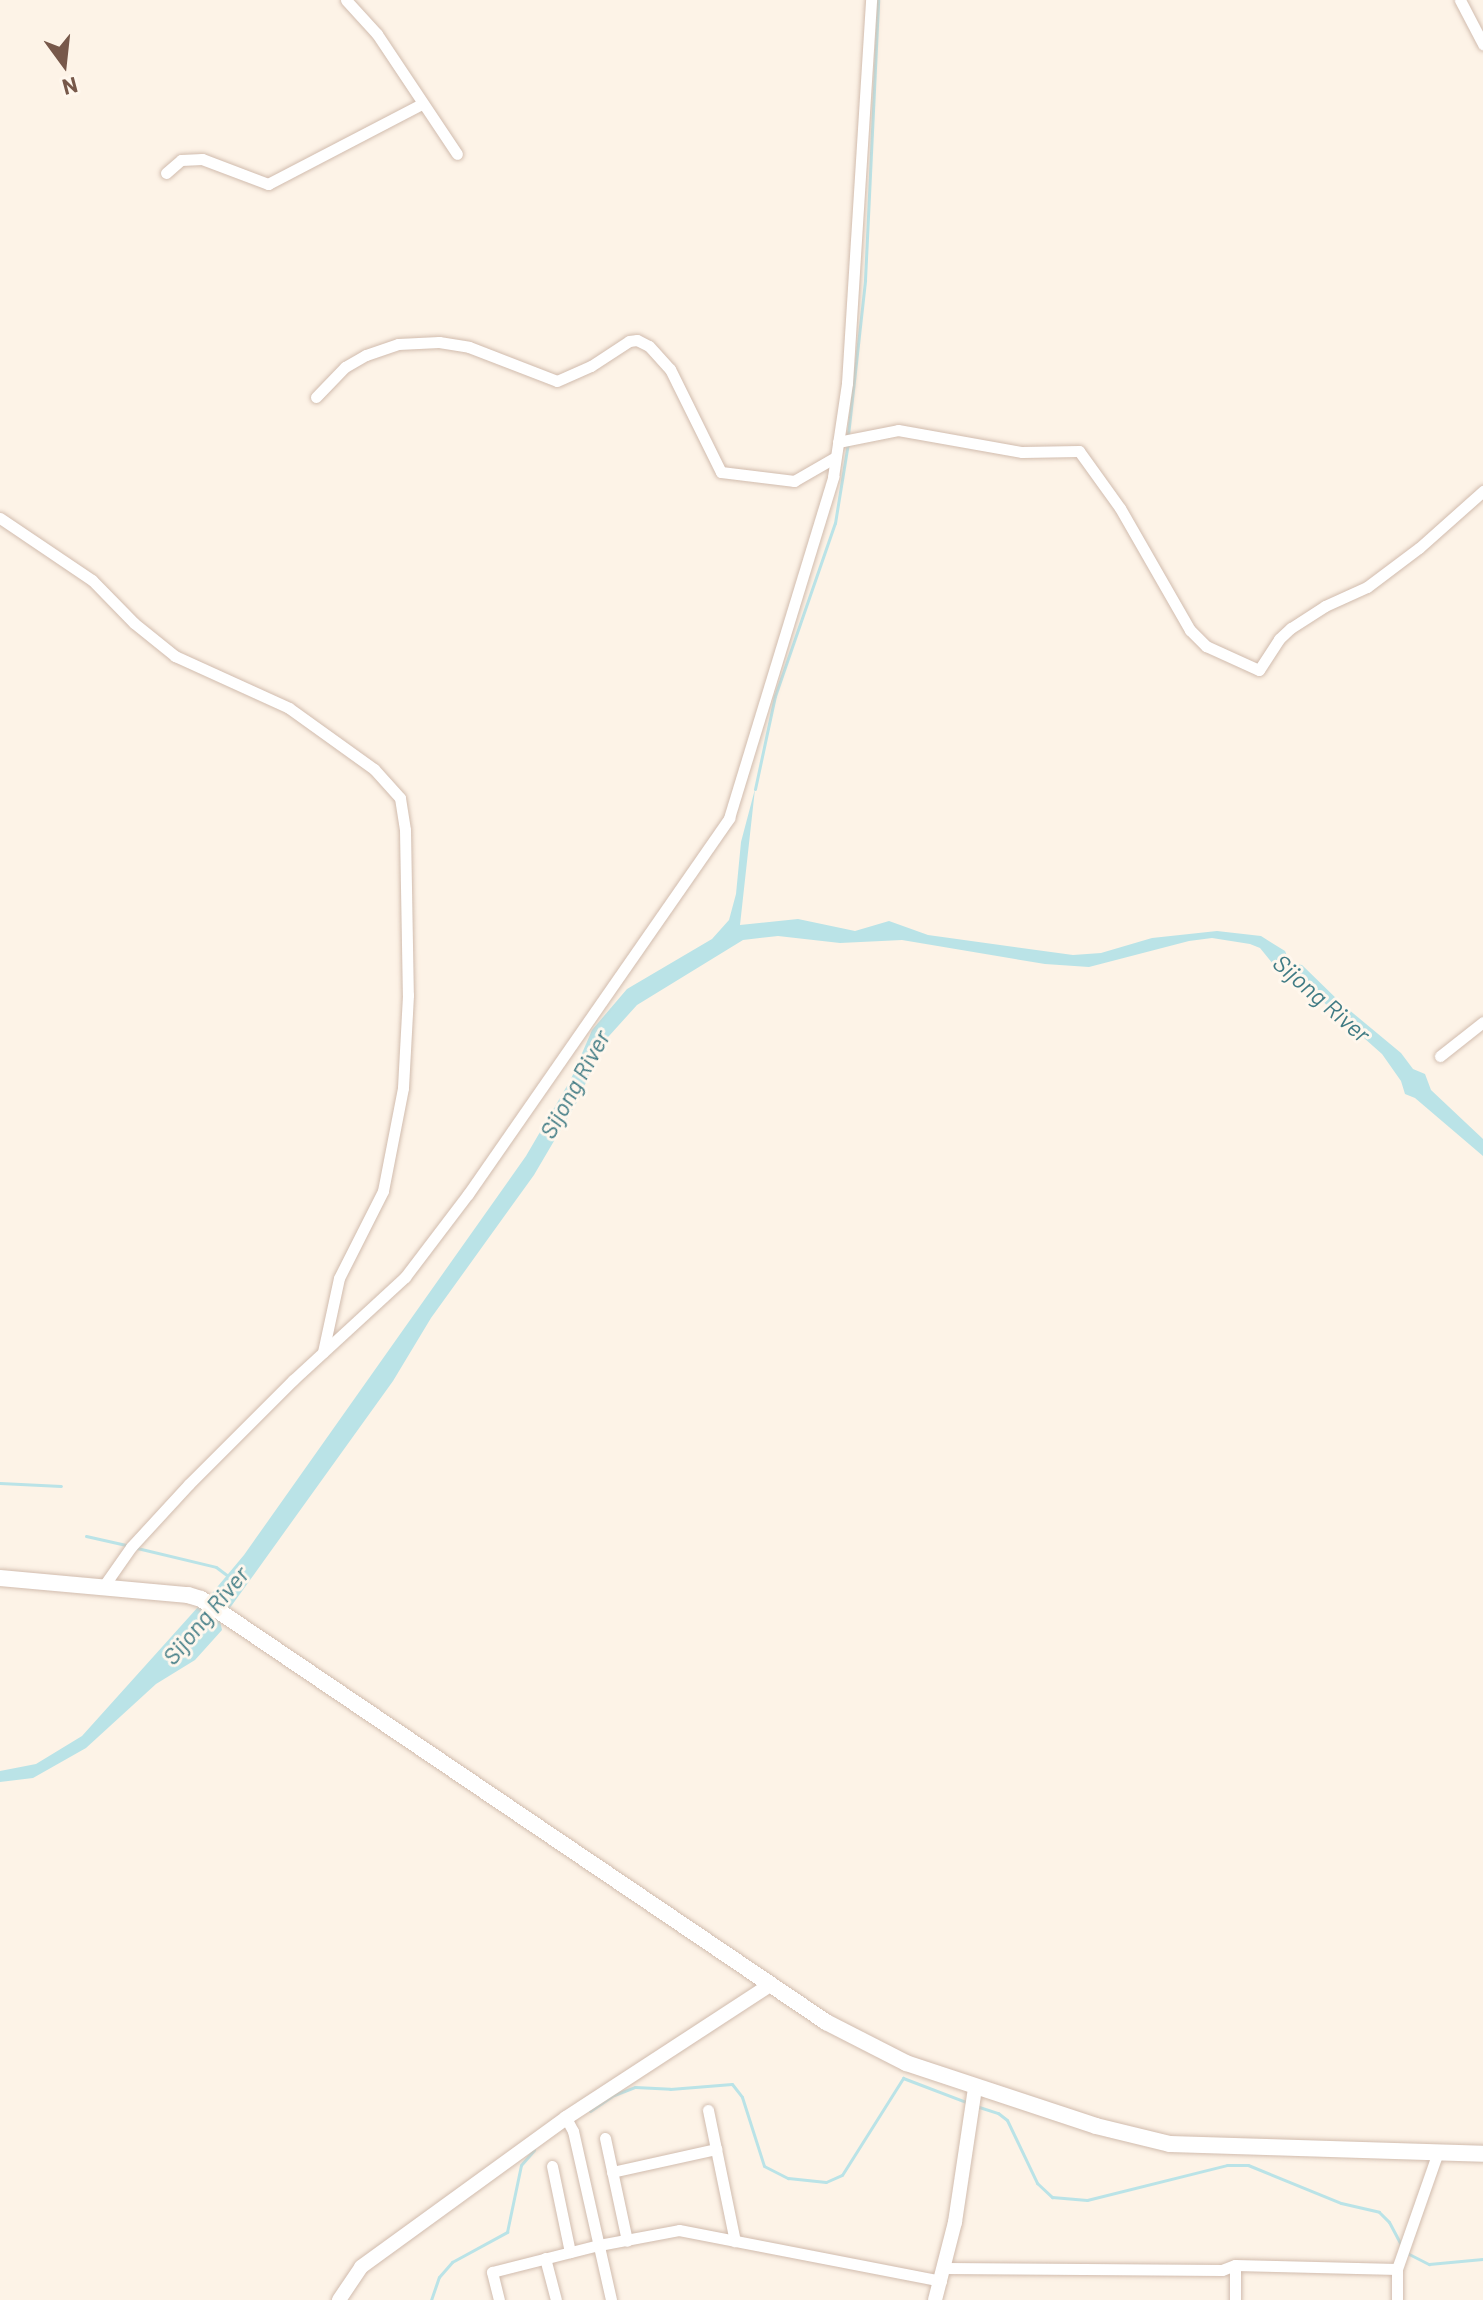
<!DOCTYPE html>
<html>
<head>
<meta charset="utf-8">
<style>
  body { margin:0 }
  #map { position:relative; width:1483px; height:2300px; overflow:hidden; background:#fdf3e7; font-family:Barlow,sans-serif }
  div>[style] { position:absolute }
  .water>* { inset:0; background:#bae3e7 }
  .stream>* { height:3px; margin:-1.5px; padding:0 1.5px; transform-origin:1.5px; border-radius:1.5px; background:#bae3e7 }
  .roads { filter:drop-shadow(0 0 2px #d1bcae) drop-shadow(0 0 2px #d1bcae) }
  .minor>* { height:11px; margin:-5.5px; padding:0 5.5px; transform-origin:5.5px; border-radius:5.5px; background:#fff }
  .tertiary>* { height:14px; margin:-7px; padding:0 7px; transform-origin:7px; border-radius:7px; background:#fff }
  .secondary>* { height:16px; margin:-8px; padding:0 8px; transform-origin:8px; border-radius:8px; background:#fff }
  span { translate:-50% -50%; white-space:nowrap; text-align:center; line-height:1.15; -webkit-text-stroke:6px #fff7ed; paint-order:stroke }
  .water-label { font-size:24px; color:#407b84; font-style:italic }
  .north { position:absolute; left:24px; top:24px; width:80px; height:80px; -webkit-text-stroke:6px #fff7ed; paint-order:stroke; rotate:165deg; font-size:22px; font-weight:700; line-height:32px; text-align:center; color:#77584a }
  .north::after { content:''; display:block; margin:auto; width:28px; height:36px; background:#77584a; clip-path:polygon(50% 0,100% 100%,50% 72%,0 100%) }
</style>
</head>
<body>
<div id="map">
  <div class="water">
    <i style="clip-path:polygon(755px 789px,740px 925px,798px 919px,855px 931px,889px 921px,928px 935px,1073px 955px,1101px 953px,1152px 938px,1217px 931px,1261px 936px,1285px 951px,1290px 963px,1302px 965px,1342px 1004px,1401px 1053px,1413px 1069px,1425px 1074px,1431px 1090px,1483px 1139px,1483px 1156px,1415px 1098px,1405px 1094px,1401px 1081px,1382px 1054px,1293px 975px,1277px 969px,1260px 948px,1250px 944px,1212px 938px,1189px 941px,1089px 967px,1045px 964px,902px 940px,840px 943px,778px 936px,743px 940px,637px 1005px,600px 1046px,581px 1095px,534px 1175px,431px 1318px,393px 1381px,227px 1612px,208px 1598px,244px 1555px,526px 1156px,571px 1079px,592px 1030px,627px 989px,712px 939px,729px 920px,736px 894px,741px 842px)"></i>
    <i style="clip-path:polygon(198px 1607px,220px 1621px,222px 1630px,195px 1660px,156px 1684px,86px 1748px,33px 1778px,0 1782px,0 1771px,36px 1764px,82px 1736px)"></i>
  </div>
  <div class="stream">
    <i style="left:848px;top:435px;width:156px;rotate:-83.7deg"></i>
    <i style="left:865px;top:280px;width:280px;rotate:-87.3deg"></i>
    <i style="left:755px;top:789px;width:95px;rotate:-77.9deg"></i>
    <i style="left:775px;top:696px;width:183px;rotate:-70.9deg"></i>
    <i style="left:835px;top:523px;width:81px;rotate:-80.8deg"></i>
    <i style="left:0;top:1483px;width:61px;rotate:2.8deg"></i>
    <i style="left:86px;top:1536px;width:41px;rotate:12.7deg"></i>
    <i style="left:137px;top:1548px;width:81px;rotate:13.5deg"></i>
    <i style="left:216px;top:1567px;width:15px;rotate:37deg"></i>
    <i style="left:979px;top:2107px;width:20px;rotate:18deg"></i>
    <i style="left:998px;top:2113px;width:11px;rotate:38deg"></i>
    <i style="left:1007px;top:2120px;width:70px;rotate:64.5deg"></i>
    <i style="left:1037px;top:2183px;width:21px;rotate:43deg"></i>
    <i style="left:1052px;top:2197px;width:35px;rotate:5deg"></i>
    <i style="left:1087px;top:2200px;width:144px;rotate:-14deg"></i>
    <i style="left:1227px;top:2165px;width:21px"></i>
    <i style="left:1248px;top:2165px;width:100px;rotate:22.2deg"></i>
    <i style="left:1341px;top:2203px;width:39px;rotate:13deg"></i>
    <i style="left:1379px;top:2212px;width:14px;rotate:45deg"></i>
    <i style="left:1389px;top:2222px;width:26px;rotate:62deg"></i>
    <i style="left:590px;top:2111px;width:29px;rotate:-34deg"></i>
    <i style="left:614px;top:2095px;width:22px;rotate:-21deg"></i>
    <i style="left:635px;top:2087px;width:35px;rotate:3deg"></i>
    <i style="left:670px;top:2089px;width:62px;rotate:-4.6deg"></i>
    <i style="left:732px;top:2084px;width:16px;rotate:52deg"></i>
    <i style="left:742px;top:2097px;width:72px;rotate:72.3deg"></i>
    <i style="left:764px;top:2166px;width:27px;rotate:27deg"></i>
    <i style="left:788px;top:2178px;width:38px;rotate:6deg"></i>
    <i style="left:826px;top:2182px;width:17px;rotate:-24deg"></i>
    <i style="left:842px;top:2175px;width:115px;rotate:-57.8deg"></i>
    <i style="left:903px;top:2078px;width:67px;rotate:20.9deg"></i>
    <i style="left:1405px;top:2252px;width:27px;rotate:27deg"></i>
    <i style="left:1429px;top:2264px;width:54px;rotate:-5.3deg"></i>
    <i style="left:431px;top:2300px;width:24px;rotate:-71deg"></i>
    <i style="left:439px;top:2277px;width:20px;rotate:-49deg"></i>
    <i style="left:452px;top:2262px;width:63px;rotate:-28.6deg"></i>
    <i style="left:507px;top:2232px;width:68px;rotate:-78.2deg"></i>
    <i style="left:521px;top:2165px;width:20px;rotate:-49deg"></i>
  </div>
  <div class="roads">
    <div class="minor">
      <i style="left:346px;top:0;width:46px;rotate:47.6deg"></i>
      <i style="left:377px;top:34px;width:144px;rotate:56.3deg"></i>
      <i style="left:1460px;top:0;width:50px;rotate:62.4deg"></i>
      <i style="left:166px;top:173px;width:20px;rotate:-41deg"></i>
      <i style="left:181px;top:160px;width:21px;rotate:-3deg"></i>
      <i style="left:202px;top:159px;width:71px;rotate:20.7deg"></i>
      <i style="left:268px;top:184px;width:174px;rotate:-27.5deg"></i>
      <i style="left:316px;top:397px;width:42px;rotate:-46deg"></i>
      <i style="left:345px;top:367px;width:24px;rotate:-30deg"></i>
      <i style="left:366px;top:355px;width:34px;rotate:-19deg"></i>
      <i style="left:398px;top:344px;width:41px;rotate:-2.8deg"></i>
      <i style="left:439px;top:342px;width:30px;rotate:9deg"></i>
      <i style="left:469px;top:347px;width:94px;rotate:21.1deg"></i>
      <i style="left:557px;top:381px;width:37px;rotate:-24deg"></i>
      <i style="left:591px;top:366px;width:45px;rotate:-33.3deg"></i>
      <i style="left:629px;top:341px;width:8px;rotate:-7deg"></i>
      <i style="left:637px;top:340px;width:13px;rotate:27deg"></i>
      <i style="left:649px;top:346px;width:31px;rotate:48deg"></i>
      <i style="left:670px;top:369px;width:115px;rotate:63.7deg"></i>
      <i style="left:721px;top:472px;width:74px;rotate:7deg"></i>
      <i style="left:794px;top:481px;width:46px;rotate:-29.9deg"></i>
      <i style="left:838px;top:442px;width:61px;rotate:-11.3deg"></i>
      <i style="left:898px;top:430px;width:126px;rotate:10.1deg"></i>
      <i style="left:1022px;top:452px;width:57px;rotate:-1deg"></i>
      <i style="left:1079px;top:451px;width:70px;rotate:54.3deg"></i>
      <i style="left:1120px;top:508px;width:141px;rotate:60.2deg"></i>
      <i style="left:1190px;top:630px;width:23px;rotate:45deg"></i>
      <i style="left:1206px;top:646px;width:58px;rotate:24.4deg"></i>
      <i style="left:1259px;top:670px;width:37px;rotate:-57deg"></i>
      <i style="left:1279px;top:639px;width:16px;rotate:-43deg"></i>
      <i style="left:1291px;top:628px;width:40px;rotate:-32.9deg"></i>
      <i style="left:1325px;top:606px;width:46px;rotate:-24.3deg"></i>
      <i style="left:1367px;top:587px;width:65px;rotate:-36.9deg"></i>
      <i style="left:1419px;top:548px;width:86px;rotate:-41.7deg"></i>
      <i style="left:0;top:518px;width:111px;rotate:34deg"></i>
      <i style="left:92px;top:580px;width:60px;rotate:45.7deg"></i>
      <i style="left:134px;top:623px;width:53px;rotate:38.8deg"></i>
      <i style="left:175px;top:656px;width:125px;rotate:24.5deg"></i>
      <i style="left:289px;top:708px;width:105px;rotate:35.7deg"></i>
      <i style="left:374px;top:769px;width:39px;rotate:48deg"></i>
      <i style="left:400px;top:798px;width:32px;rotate:81deg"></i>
      <i style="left:405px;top:830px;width:165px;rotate:89deg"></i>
      <i style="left:408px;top:995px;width:93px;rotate:93.1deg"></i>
      <i style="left:403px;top:1088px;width:105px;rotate:101deg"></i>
      <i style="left:383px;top:1191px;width:97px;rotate:116.8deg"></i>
      <i style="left:339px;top:1278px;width:76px;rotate:102.2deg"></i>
      <i style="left:1440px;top:1056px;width:55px;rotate:-38.3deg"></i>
      <i style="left:103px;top:1587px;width:49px;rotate:-55deg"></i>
      <i style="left:131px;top:1547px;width:86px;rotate:-47.4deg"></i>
      <i style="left:189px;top:1484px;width:147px;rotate:-45deg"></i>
      <i style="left:293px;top:1380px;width:152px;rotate:-42.6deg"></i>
      <i style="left:405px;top:1277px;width:104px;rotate:-52.8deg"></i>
      <i style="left:468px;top:1194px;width:458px;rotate:-55.2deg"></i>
      <i style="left:729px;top:818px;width:357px;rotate:-73deg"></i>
      <i style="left:833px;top:477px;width:95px;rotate:-81.5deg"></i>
      <i style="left:847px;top:383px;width:384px;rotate:-86.4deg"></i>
      <i style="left:708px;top:2110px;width:134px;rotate:78.4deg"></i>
      <i style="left:566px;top:2118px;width:15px;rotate:62deg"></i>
      <i style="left:573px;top:2131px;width:173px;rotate:77.3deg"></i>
      <i style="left:605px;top:2138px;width:105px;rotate:77.9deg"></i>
      <i style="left:552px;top:2166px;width:88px;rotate:78.2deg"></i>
      <i style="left:612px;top:2172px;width:107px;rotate:-12.5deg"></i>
      <i style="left:545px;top:2258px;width:43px;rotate:75.3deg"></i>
      <i style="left:945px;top:2268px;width:277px;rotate:0.4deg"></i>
      <i style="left:1222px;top:2270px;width:14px;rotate:-21deg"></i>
      <i style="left:1235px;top:2265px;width:162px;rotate:1.4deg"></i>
      <i style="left:499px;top:2300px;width:29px;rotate:-104deg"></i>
      <i style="left:492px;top:2272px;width:110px;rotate:-14.2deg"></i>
      <i style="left:599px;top:2245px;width:81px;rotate:-10.6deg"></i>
      <i style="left:679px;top:2230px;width:267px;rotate:11deg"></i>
      <i style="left:1235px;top:2300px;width:35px;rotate:-90deg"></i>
      <i style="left:1397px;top:2300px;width:31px;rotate:-90deg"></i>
      <i style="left:1397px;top:2269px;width:124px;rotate:-70.7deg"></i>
    </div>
    <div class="tertiary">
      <i style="left:339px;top:2300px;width:40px;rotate:-56deg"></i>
      <i style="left:361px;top:2267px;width:253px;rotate:-36deg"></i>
      <i style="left:566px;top:2118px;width:244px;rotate:-33.1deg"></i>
      <i style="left:935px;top:2300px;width:81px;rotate:-75.6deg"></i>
      <i style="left:955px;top:2222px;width:135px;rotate:-81.5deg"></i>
    </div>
    <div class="secondary">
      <i style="left:0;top:1578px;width:189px;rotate:5.2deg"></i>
      <i style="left:188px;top:1595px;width:14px;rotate:17deg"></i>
      <i style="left:201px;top:1599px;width:755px;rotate:34.09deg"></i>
      <i style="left:826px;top:2022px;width:90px;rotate:27.1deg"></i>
      <i style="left:906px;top:2063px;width:200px;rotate:18.3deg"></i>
      <i style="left:1096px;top:2126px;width:76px;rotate:13.7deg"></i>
      <i style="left:1170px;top:2144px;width:313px;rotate:1.8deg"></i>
    </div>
  </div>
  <div class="water-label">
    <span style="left:1322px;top:998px;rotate:41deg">Sijong River</span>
    <span style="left:574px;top:1084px;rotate:-61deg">Sijong River</span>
    <span style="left:205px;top:1615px;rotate:-50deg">Sijong River</span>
  </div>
  <div class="north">N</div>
</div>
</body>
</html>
